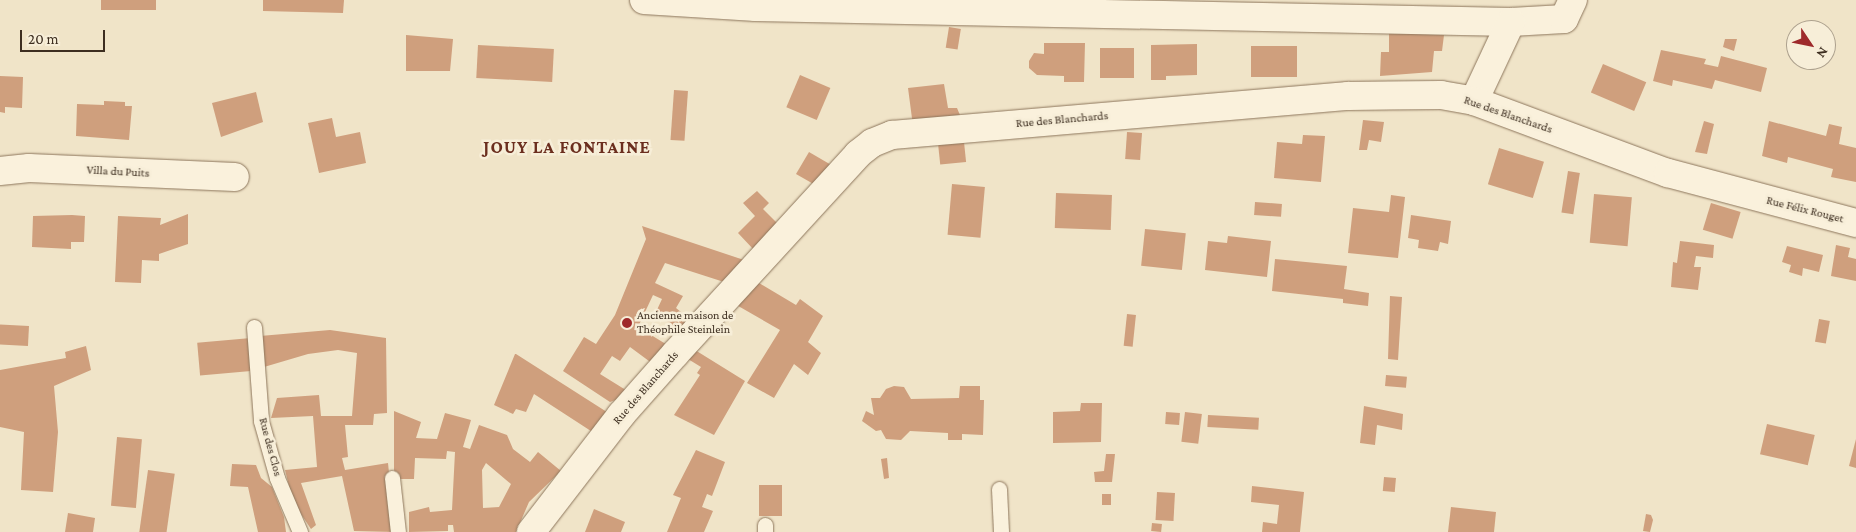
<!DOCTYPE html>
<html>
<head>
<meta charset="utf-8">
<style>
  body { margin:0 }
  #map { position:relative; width:1856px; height:532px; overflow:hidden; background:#f0e4c8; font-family:"Crimson Pro",serif }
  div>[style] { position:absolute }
  .building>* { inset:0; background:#cf9f7d; transform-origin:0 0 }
  .roads { filter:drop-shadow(0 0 1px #8d765c) drop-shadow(0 0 1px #8d765c) }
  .lane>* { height:15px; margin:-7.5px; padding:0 7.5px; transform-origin:7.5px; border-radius:7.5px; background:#faf1dc }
  .street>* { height:28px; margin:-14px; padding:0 14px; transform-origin:14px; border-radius:14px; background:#faf1dc }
  .dots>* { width:14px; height:14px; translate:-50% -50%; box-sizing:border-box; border:2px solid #f7eed8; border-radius:50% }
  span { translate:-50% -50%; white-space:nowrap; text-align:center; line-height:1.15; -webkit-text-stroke:5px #f7eed8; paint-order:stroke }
  .street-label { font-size:12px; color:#3d2e20 }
  .poi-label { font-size:12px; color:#3d2e20 }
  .left { translate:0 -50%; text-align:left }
  .district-label { font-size:18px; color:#6b2e1e; font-weight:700; letter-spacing:1px }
  .north { position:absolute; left:1786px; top:20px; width:50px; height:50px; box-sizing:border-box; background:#f7eed8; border:1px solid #ada18e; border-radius:50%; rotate:124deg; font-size:14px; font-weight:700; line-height:20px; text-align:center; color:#3d2e20 }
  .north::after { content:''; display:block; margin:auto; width:18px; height:22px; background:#9e2a2b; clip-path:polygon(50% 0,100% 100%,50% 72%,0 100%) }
  .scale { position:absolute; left:20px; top:30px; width:85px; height:22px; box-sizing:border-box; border:2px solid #3d2e20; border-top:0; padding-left:6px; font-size:15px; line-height:18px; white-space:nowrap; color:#3d2e20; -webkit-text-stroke:4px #f7eed8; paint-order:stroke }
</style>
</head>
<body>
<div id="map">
  <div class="building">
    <i style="left:101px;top:0;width:55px;height:10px"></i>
    <i style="clip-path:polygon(263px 0,344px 0,343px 13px,263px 11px)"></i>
    <i style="left:949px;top:27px;width:12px;height:21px;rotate:9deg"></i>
    <i style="clip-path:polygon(1389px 32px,1444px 35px,1442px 51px,1434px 51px,1432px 72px,1380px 76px,1381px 52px,1389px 52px)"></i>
    <i style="clip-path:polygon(406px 35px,453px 39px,450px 71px,406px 71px)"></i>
    <i style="clip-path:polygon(1725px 39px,1737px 39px,1734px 51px,1723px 47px)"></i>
    <i style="clip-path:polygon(1044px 43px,1085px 43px,1084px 82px,1064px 82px,1064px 76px,1037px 75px,1029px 68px,1029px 61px,1034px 53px,1044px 54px)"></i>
    <i style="clip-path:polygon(1197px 44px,1197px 75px,1166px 76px,1166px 80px,1151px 80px,1151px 45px)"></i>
    <i style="left:478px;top:45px;width:76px;height:33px;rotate:3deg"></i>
    <i style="left:1297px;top:46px;width:31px;height:46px;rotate:90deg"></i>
    <i style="left:1100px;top:48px;width:34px;height:30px"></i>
    <i style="clip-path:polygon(1661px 50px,1706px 59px,1704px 64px,1718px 67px,1721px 56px,1767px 68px,1761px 92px,1715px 80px,1712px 89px,1673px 80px,1672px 86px,1653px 81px)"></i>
    <i style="left:1603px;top:64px;width:47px;height:31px;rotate:23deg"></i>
    <i style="left:800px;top:75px;width:33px;height:35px;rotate:23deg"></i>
    <i style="clip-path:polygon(0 76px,23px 77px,22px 108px,5px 107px,5px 113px,0 112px)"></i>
    <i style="clip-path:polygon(944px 84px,948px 108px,957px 108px,962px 120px,913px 126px,908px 88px)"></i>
    <i style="left:674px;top:90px;width:14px;height:50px;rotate:4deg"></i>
    <i style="clip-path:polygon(256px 92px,263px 122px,221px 137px,212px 103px)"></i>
    <i style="clip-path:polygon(104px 101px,125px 102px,125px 106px,132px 106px,129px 140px,76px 136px,77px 104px,104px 105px)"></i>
    <i style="clip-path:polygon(332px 118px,336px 137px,360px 132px,366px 163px,319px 173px,308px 123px)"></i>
    <i style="clip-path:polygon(1363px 120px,1384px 122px,1381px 142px,1369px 140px,1367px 150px,1359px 150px)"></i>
    <i style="clip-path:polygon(1704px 121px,1714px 124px,1707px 154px,1695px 152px)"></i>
    <i style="clip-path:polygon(1769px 121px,1826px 136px,1829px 124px,1842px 127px,1839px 144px,1856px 148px,1856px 182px,1831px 177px,1833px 169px,1788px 157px,1787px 163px,1762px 156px)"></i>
    <i style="left:1142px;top:133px;width:27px;height:15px;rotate:94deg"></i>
    <i style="clip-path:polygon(1303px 135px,1325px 136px,1321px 182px,1274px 178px,1277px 142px,1302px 144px)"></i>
    <i style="left:964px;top:142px;width:20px;height:26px;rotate:84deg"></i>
    <i style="left:1499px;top:148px;width:47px;height:38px;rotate:17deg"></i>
    <i style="clip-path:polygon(809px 152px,833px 166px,817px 186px,796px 174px)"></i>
    <i style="left:1568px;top:171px;width:12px;height:42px;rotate:9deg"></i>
    <i style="left:952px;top:184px;width:33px;height:51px;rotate:5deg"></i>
    <i style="clip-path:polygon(757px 191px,769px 203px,763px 209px,779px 225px,754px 250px,738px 233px,755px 216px,743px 203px)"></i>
    <i style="left:1056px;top:193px;width:56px;height:35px;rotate:2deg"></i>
    <i style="left:1594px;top:194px;width:38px;height:49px;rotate:5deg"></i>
    <i style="clip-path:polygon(1391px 195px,1405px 197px,1398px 258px,1348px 253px,1353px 208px,1389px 212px)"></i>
    <i style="left:1255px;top:202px;width:27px;height:13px;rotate:4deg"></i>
    <i style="left:1711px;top:203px;width:31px;height:28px;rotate:17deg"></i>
    <i style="clip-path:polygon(188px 214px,188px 244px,159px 254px,159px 261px,142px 260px,141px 283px,115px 282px,118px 216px,161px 218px,160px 225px)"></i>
    <i style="clip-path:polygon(72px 215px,85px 216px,84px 242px,71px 242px,71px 249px,32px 247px,33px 216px)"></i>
    <i style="clip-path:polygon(1411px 215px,1451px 221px,1448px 244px,1440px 242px,1438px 251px,1418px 248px,1419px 240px,1408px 238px)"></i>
    <i style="clip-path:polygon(642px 226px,744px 260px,724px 282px,665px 263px,655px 283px,683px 296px,676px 308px,691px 320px,681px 332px,656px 312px,662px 299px,653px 295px,638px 327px,669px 346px,653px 364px,630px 347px,620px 361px,612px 356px,600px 374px,629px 392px,624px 397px,610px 402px,563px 371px,584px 337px,596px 344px,615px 315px,646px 239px)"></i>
    <i style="left:1145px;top:229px;width:41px;height:37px;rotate:6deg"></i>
    <i style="clip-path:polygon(1228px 236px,1271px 241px,1267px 277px,1205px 270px,1208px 241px,1227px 243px)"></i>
    <i style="clip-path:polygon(1680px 241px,1714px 245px,1713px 258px,1696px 256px,1694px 267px,1701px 267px,1698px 290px,1671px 287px,1673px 262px,1677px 263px)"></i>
    <i style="clip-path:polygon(1836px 245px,1850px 248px,1848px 257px,1856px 259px,1856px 281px,1831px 276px)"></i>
    <i style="clip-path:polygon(1787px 246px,1823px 255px,1819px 272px,1803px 268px,1802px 276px,1789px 272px,1791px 265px,1782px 262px)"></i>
    <i style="clip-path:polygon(1275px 259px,1347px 266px,1344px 289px,1369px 293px,1368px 306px,1343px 303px,1343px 299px,1272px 291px)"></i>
    <i style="clip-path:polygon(754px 280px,796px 305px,800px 299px,823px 316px,808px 342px,821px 353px,808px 375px,794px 364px,774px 398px,747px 383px,780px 330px,733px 303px)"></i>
    <i style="clip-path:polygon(1390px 296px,1402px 297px,1398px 360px,1388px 359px)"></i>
    <i style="left:1127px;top:314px;width:9px;height:32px;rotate:6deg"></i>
    <i style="left:1819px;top:319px;width:11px;height:23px;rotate:10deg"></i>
    <i style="left:29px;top:326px;width:20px;height:29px;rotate:93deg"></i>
    <i style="clip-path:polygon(330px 330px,386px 338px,387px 413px,374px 414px,373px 425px,345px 425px,348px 457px,342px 458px,345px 470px,388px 463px,395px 532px,354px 531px,342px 476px,301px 483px,316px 525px,311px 529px,293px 502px,285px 470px,317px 467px,313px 416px,271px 418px,277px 398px,319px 395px,321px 416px,352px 416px,357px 353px,338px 350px,308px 354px,264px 367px,260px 336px)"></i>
    <i style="left:251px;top:338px;width:33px;height:54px;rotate:85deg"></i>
    <i style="clip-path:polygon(86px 346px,91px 370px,54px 386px,58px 432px,53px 492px,21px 490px,24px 432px,0 427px,0 370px,66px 358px,65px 352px)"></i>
    <i style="clip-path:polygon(695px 350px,745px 381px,714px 435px,674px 415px,700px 375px,697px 373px,701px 367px,688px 359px)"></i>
    <i style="clip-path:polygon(515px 354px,516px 354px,610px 414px,594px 433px,534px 394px,526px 412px,516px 409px,513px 414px,494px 405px)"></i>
    <i style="left:1386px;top:375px;width:21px;height:11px;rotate:5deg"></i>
    <i style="clip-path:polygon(894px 386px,904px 387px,911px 399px,959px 398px,960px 386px,980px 386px,980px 400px,984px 400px,983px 435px,962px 434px,962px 440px,948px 440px,948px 433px,910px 431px,901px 440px,886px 439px,881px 430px,876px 431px,862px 421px,866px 411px,874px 415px,871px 398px,880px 398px,886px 389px)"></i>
    <i style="clip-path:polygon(1081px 403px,1102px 403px,1101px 442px,1053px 443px,1053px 412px,1080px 411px)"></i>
    <i style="clip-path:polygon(1364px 406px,1403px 414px,1402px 430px,1377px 425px,1375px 445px,1360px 443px)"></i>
    <i style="clip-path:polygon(evenodd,394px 411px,421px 422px,416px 438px,437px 439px,445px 413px,471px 420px,463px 447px,470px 449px,479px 425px,507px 435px,513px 449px,530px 462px,538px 452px,561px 471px,529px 502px,516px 532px,454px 532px,453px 525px,448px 525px,448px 531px,409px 532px,409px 512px,429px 507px,430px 512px,452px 510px,455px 452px,447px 451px,446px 459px,415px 458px,414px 479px,394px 479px,394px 411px,486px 463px,511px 484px,499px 507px,483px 508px,482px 470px,486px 463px)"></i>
    <i style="left:1166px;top:412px;width:14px;height:12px;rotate:4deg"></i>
    <i style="left:1185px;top:412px;width:17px;height:30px;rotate:7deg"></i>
    <i style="left:1208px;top:415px;width:51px;height:12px;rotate:3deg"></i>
    <i style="left:1767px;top:424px;width:49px;height:31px;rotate:13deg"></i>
    <i style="left:117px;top:437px;width:25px;height:69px;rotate:5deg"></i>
    <i style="clip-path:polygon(1856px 439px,1856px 468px,1849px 466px)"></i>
    <i style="clip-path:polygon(696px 450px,725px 462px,712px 496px,707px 494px,702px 507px,713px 511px,704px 532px,667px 532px,681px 498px,673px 495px)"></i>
    <i style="clip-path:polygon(1106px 454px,1115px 454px,1112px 482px,1095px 482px,1094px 472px,1104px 471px)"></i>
    <i style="clip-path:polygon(887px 458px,889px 478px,884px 479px,881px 459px)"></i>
    <i style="clip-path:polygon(232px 464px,256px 465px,261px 478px,272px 487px,284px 517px,286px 532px,258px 532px,248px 487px,230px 486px)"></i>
    <i style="left:148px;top:470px;width:27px;height:63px;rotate:8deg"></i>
    <i style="left:1384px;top:477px;width:12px;height:14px;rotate:5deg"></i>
    <i style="left:759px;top:485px;width:23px;height:31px"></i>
    <i style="clip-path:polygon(1252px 486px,1304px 492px,1300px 532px,1262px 532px,1263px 522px,1277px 524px,1279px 505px,1251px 502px)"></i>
    <i style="left:1157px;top:492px;width:18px;height:28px;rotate:3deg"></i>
    <i style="left:1102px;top:494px;width:9px;height:11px"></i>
    <i style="clip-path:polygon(1451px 507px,1496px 512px,1494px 532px,1448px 532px)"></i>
    <i style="clip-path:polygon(594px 509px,625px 522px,621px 532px,585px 532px)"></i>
    <i style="clip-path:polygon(68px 513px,95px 518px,93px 532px,65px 532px)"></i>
    <i style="clip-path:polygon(1646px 514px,1651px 515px,1653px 520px,1650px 532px,1643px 531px)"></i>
    <i style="left:1152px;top:523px;width:10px;height:8px;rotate:6deg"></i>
  </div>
  <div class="roads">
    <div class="lane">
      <i style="left:254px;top:327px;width:94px;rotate:85.7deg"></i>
      <i style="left:261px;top:421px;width:59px;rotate:74.3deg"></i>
      <i style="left:277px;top:478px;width:59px;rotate:66.9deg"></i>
      <i style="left:392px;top:478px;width:54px;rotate:83.7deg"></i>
      <i style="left:999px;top:489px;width:43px;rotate:87.3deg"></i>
      <i style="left:765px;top:532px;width:7px;rotate:-90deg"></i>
    </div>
    <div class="street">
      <i style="left:644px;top:0;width:112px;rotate:3.6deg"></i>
      <i style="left:756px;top:7px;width:755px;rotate:1.14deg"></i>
      <i style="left:1511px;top:22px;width:53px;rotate:-3.2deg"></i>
      <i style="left:1564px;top:19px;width:21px;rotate:-65deg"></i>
      <i style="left:1474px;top:101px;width:87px;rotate:-64.9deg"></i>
      <i style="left:0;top:171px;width:29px;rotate:-6deg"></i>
      <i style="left:29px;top:168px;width:206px;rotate:2.5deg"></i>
      <i style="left:531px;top:532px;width:148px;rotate:-52.4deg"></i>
      <i style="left:621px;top:415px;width:81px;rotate:-48.5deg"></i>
      <i style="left:675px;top:354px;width:271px;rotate:-47.5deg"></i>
      <i style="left:858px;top:154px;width:18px;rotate:-38deg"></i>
      <i style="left:872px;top:143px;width:22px;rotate:-22deg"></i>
      <i style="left:892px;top:135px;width:458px;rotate:-4.9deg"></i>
      <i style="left:1348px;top:96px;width:93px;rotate:-0.6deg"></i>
      <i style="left:1441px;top:95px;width:34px;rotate:10deg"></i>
      <i style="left:1474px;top:101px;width:207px;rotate:20.4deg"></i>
      <i style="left:1668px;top:173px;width:195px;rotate:14.9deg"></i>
    </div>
  </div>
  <div class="dots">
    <i style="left:627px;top:323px;background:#9e2a2b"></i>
  </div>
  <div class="street-label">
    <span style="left:1508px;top:115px;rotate:19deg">Rue des Blanchards</span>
    <span style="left:1062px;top:120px;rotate:-5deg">Rue des Blanchards</span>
    <span style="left:118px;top:172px;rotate:3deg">Villa du Puits</span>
    <span style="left:1805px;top:210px;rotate:14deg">Rue Félix Rouget</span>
    <span style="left:646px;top:388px;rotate:-49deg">Rue des Blanchards</span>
    <span style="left:270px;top:447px;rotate:75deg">Rue des Clos</span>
  </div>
  <div class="poi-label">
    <span class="left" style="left:637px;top:323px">Ancienne maison de<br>Théophile Steinlein</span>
  </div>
  <div class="district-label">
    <span style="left:567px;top:147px">JOUY LA FONTAINE</span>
  </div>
  <div class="north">N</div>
  <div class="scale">20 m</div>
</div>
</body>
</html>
